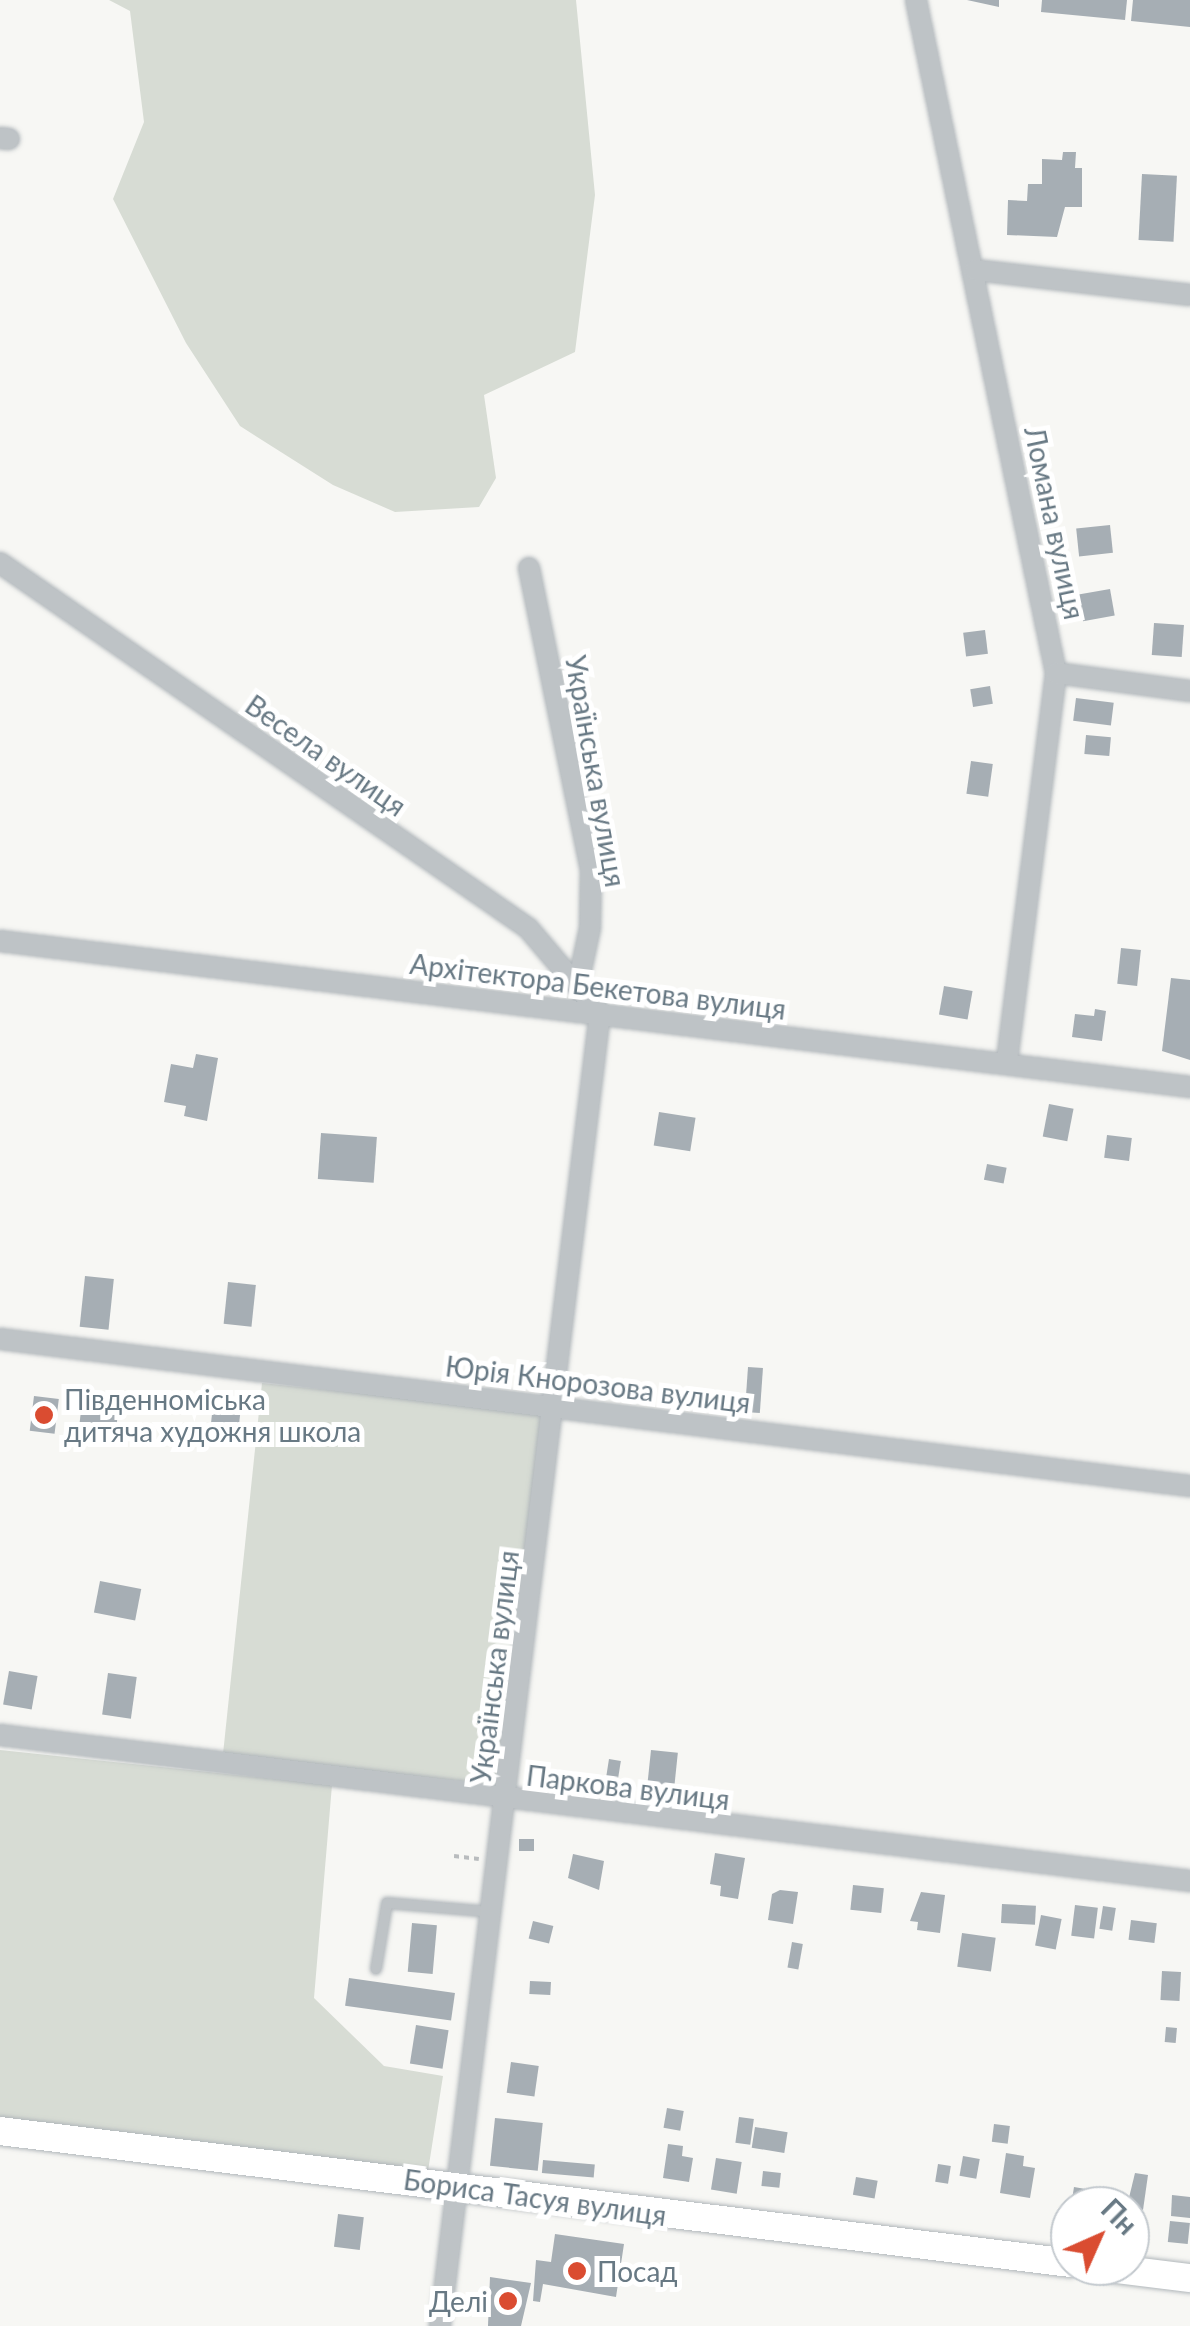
<!DOCTYPE html>
<html>
<head>
<meta charset="utf-8">
<style>
  body { margin:0 }
  #map { position:relative; width:1190px; height:2326px; overflow:hidden; background:#f7f7f4; font-family:Lato,sans-serif }
  div>[style] { position:absolute }
  .green>* { inset:0; background:#d7dcd4; transform-origin:0 0 }
  .building>* { inset:0; background:#a6aeb4; transform-origin:0 0 }
  .path>* { height:4px; margin-top:-2px; transform-origin:0; background:repeating-linear-gradient(90deg,#b9bcbe 0 5px,transparent 0 10px) }
  .roads { filter:drop-shadow(0 0 2px #b1b7bb) drop-shadow(0 0 2px #b1b7bb) }
  .lane>* { height:10px; margin:-5px; padding:0 5px; transform-origin:5px; border-radius:5px; background:#bec3c6 }
  .street>* { height:20px; margin:-10px; padding:0 10px; transform-origin:10px; border-radius:10px; background:#bec3c6 }
  .secondary>* { height:28px; margin:-14px; padding:0 14px; transform-origin:14px; border-radius:14px; background:#fff }
  .dots>* { width:28px; height:28px; translate:-50% -50%; box-sizing:border-box; border:5px solid #fff; border-radius:50% }
  span { translate:-50% -50%; white-space:nowrap; text-align:center; line-height:1.15; -webkit-text-stroke:10px #fff; paint-order:stroke }
  .street-label { font-size:28px; color:#687984 }
  .poi-label { font-size:28px; color:#687984 }
  .left { translate:0 -50%; text-align:left }
  .right { translate:-100% -50%; text-align:right }
  .north { position:absolute; left:1050px; top:2186px; width:100px; height:100px; box-sizing:border-box; background:#fff; border:2px solid #c3c9ce; border-radius:50%; rotate:45deg; font-size:28px; font-weight:700; line-height:40px; text-align:center; color:#687984 }
  .north::after { content:''; display:block; margin:auto; width:35px; height:45px; background:#da4c31; clip-path:polygon(50% 0,100% 100%,50% 72%,0 100%) }
</style>
</head>
<body>
<div id="map">
  <div class="green">
    <i style="clip-path:polygon(109px 0,576px 0,595px 195px,575px 352px,484px 395px,496px 478px,479px 507px,395px 512px,333px 485px,240px 426px,186px 343px,113px 199px,144px 122px,130px 11px)"></i>
    <i style="left:262px;top:1383px;width:284px;height:375px;rotate:6deg"></i>
    <i style="clip-path:polygon(0 1750px,332px 1785px,314px 1998px,384px 2066px,443px 2076px,428px 2171px,0 2117px)"></i>
  </div>
  <div class="building">
    <i style="clip-path:polygon(967px 0,999px 0,999px 7px)"></i>
    <i style="clip-path:polygon(1042px 0,1127px 0,1125px 20px,1041px 12px)"></i>
    <i style="clip-path:polygon(1133px 0,1190px 0,1190px 27px,1131px 21px)"></i>
    <i style="clip-path:polygon(1063px 152px,1076px 152px,1075px 168px,1082px 168px,1082px 207px,1065px 207px,1057px 237px,1007px 235px,1008px 200px,1027px 201px,1028px 184px,1042px 184px,1042px 159px,1062px 160px)"></i>
    <i style="left:1142px;top:174px;width:35px;height:66px;rotate:3deg"></i>
    <i style="left:1110px;top:525px;width:28px;height:34px;rotate:84deg"></i>
    <i style="left:1110px;top:589px;width:27px;height:32px;rotate:80deg"></i>
    <i style="left:1154px;top:623px;width:30px;height:32px;rotate:4deg"></i>
    <i style="left:985px;top:630px;width:24px;height:22px;rotate:83deg"></i>
    <i style="left:990px;top:686px;width:18px;height:20px;rotate:81deg"></i>
    <i style="left:1076px;top:698px;width:38px;height:23px;rotate:7deg"></i>
    <i style="left:1086px;top:735px;width:25px;height:19px;rotate:5deg"></i>
    <i style="left:971px;top:761px;width:22px;height:33px;rotate:8deg"></i>
    <i style="left:1121px;top:948px;width:20px;height:36px;rotate:6deg"></i>
    <i style="clip-path:polygon(1171px 978px,1190px 980px,1190px 1060px,1162px 1051px)"></i>
    <i style="left:944px;top:986px;width:29px;height:29px;rotate:10deg"></i>
    <i style="clip-path:polygon(1095px 1009px,1106px 1011px,1102px 1041px,1072px 1037px,1075px 1014px,1094px 1016px)"></i>
    <i style="clip-path:polygon(196px 1054px,218px 1058px,207px 1121px,184px 1116px,186px 1106px,164px 1102px,171px 1064px,193px 1068px)"></i>
    <i style="left:1049px;top:1104px;width:25px;height:33px;rotate:11deg"></i>
    <i style="left:659px;top:1112px;width:37px;height:34px;rotate:9deg"></i>
    <i style="left:321px;top:1133px;width:56px;height:46px;rotate:4deg"></i>
    <i style="left:1107px;top:1135px;width:25px;height:23px;rotate:7deg"></i>
    <i style="left:987px;top:1164px;width:20px;height:16px;rotate:11deg"></i>
    <i style="left:85px;top:1276px;width:29px;height:51px;rotate:6deg"></i>
    <i style="left:228px;top:1282px;width:28px;height:42px;rotate:6deg"></i>
    <i style="left:748px;top:1367px;width:15px;height:45px;rotate:4deg"></i>
    <i style="left:83px;top:1391px;width:37px;height:44px;rotate:6deg"></i>
    <i style="left:214px;top:1395px;width:28px;height:30px;rotate:6deg"></i>
    <i style="left:34px;top:1396px;width:25px;height:35px;rotate:7deg"></i>
    <i style="left:100px;top:1581px;width:42px;height:32px;rotate:11deg"></i>
    <i style="left:9px;top:1671px;width:29px;height:34px;rotate:10deg"></i>
    <i style="left:108px;top:1673px;width:29px;height:42px;rotate:8deg"></i>
    <i style="left:651px;top:1750px;width:27px;height:36px;rotate:6deg"></i>
    <i style="left:609px;top:1759px;width:12px;height:32px;rotate:9deg"></i>
    <i style="left:519px;top:1839px;width:15px;height:12px"></i>
    <i style="clip-path:polygon(715px 1853px,745px 1858px,738px 1899px,720px 1896px,721px 1886px,710px 1884px)"></i>
    <i style="clip-path:polygon(573px 1854px,604px 1861px,599px 1890px,568px 1878px)"></i>
    <i style="left:853px;top:1885px;width:31px;height:25px;rotate:6deg"></i>
    <i style="clip-path:polygon(780px 1890px,798px 1892px,793px 1924px,768px 1920px,772px 1894px)"></i>
    <i style="clip-path:polygon(921px 1892px,945px 1895px,940px 1933px,917px 1930px,918px 1922px,910px 1921px)"></i>
    <i style="left:1002px;top:1904px;width:34px;height:19px;rotate:3deg"></i>
    <i style="left:1075px;top:1905px;width:23px;height:31px;rotate:7deg"></i>
    <i style="left:1103px;top:1906px;width:13px;height:23px;rotate:9deg"></i>
    <i style="left:1041px;top:1915px;width:21px;height:31px;rotate:11deg"></i>
    <i style="left:1131px;top:1920px;width:26px;height:20px;rotate:7deg"></i>
    <i style="left:533px;top:1921px;width:21px;height:18px;rotate:14deg"></i>
    <i style="left:412px;top:1923px;width:25px;height:49px;rotate:5deg"></i>
    <i style="left:962px;top:1933px;width:34px;height:34px;rotate:8deg"></i>
    <i style="left:792px;top:1942px;width:11px;height:26px;rotate:10deg"></i>
    <i style="left:1162px;top:1971px;width:19px;height:29px;rotate:3deg"></i>
    <i style="left:349px;top:1978px;width:107px;height:28px;rotate:8deg"></i>
    <i style="left:530px;top:1981px;width:21px;height:13px;rotate:3deg"></i>
    <i style="left:416px;top:2025px;width:33px;height:39px;rotate:9deg"></i>
    <i style="left:1166px;top:2027px;width:11px;height:15px;rotate:5deg"></i>
    <i style="left:511px;top:2062px;width:28px;height:31px;rotate:8deg"></i>
    <i style="left:667px;top:2108px;width:17px;height:20px;rotate:10deg"></i>
    <i style="left:739px;top:2117px;width:15px;height:26px;rotate:8deg"></i>
    <i style="left:495px;top:2118px;width:48px;height:48px;rotate:6deg"></i>
    <i style="left:994px;top:2124px;width:16px;height:18px;rotate:7deg"></i>
    <i style="left:755px;top:2127px;width:33px;height:21px;rotate:9deg"></i>
    <i style="clip-path:polygon(668px 2144px,683px 2146px,682px 2156px,693px 2158px,689px 2182px,663px 2178px)"></i>
    <i style="clip-path:polygon(1006px 2153px,1024px 2156px,1023px 2166px,1035px 2168px,1030px 2198px,1000px 2193px)"></i>
    <i style="left:963px;top:2156px;width:17px;height:20px;rotate:10deg"></i>
    <i style="left:716px;top:2158px;width:26px;height:32px;rotate:9deg"></i>
    <i style="left:543px;top:2160px;width:52px;height:13px;rotate:5deg"></i>
    <i style="left:938px;top:2164px;width:13px;height:18px;rotate:9deg"></i>
    <i style="left:763px;top:2171px;width:18px;height:15px;rotate:6deg"></i>
    <i style="clip-path:polygon(1135px 2173px,1148px 2175px,1143px 2210px,1127px 2206px)"></i>
    <i style="left:856px;top:2177px;width:22px;height:18px;rotate:10deg"></i>
    <i style="clip-path:polygon(1074px 2187px,1097px 2191px,1094px 2206px,1071px 2206px)"></i>
    <i style="clip-path:polygon(1172px 2195px,1190px 2197px,1190px 2218px,1171px 2216px)"></i>
    <i style="left:338px;top:2214px;width:26px;height:33px;rotate:7deg"></i>
    <i style="left:1170px;top:2221px;width:20px;height:21px;rotate:6deg"></i>
    <i style="clip-path:polygon(555px 2234px,624px 2244px,616px 2297px,543px 2284px,540px 2302px,533px 2301px,536px 2260px,551px 2262px)"></i>
    <i style="clip-path:polygon(490px 2277px,531px 2283px,521px 2326px,488px 2326px)"></i>
  </div>
  <div class="path">
    <i style="left:454px;top:1856px;width:25px;rotate:7deg"></i>
  </div>
  <div class="roads">
    <div class="lane">
      <i style="left:376px;top:1969px;width:67px;rotate:-80.5deg"></i>
      <i style="left:387px;top:1903px;width:104px;rotate:4.9deg"></i>
    </div>
    <div class="street">
      <i style="left:916px;top:0;width:687px;rotate:78.25deg"></i>
      <i style="left:1056px;top:673px;width:393px;rotate:97.2deg"></i>
      <i style="left:0;top:138px;width:9px;rotate:6deg"></i>
      <i style="left:975px;top:270px;width:216px;rotate:6.6deg"></i>
      <i style="left:0;top:563px;width:642px;rotate:34.66deg"></i>
      <i style="left:528px;top:928px;width:111px;rotate:49.7deg"></i>
      <i style="left:600px;top:1013px;width:1323px;rotate:96.95deg"></i>
      <i style="left:529px;top:568px;width:307px;rotate:78.4deg"></i>
      <i style="left:591px;top:869px;width:59px;rotate:91deg"></i>
      <i style="left:590px;top:928px;width:57px;rotate:102.1deg"></i>
      <i style="left:1056px;top:673px;width:135px;rotate:7.7deg"></i>
      <i style="left:0;top:941px;width:1199px;rotate:6.99deg"></i>
      <i style="left:0;top:1339px;width:1199px;rotate:7.04deg"></i>
      <i style="left:0;top:1735px;width:1199px;rotate:6.99deg"></i>
    </div>
    <div class="secondary">
      <i style="left:0;top:2131px;width:1078px;rotate:7.03deg"></i>
      <i style="left:1093px;top:2266px;width:98px;rotate:7.1deg"></i>
    </div>
  </div>
  <div class="dots">
    <i style="left:44px;top:1415px;background:#da4c31"></i>
    <i style="left:577px;top:2271px;background:#da4c31"></i>
    <i style="left:508px;top:2301px;background:#da4c31"></i>
  </div>
  <div class="street-label">
    <span style="left:1055px;top:523px;rotate:78deg">Ломана вулиця</span>
    <span style="left:326px;top:755px;rotate:35deg">Весела вулиця</span>
    <span style="left:596px;top:771px;rotate:80deg">Українська вулиця</span>
    <span style="left:598px;top:986px;rotate:7deg">Архітектора Бекетова вулиця</span>
    <span style="left:598px;top:1384px;rotate:7deg">Юрія Кнорозова вулиця</span>
    <span style="left:494px;top:1667px;rotate:-83deg">Українська вулиця</span>
    <span style="left:628px;top:1787px;rotate:7deg">Паркова вулиця</span>
    <span style="left:535px;top:2197px;rotate:8deg">Бориса Тасуя вулиця</span>
  </div>
  <div class="poi-label">
    <span class="left" style="left:64px;top:1415px">Південноміська<br>дитяча художня школа</span>
    <span class="left" style="left:597px;top:2271px">Посад</span>
    <span class="right" style="left:488px;top:2301px">Делі</span>
  </div>
  <div class="north">Пн</div>
</div>
</body>
</html>
